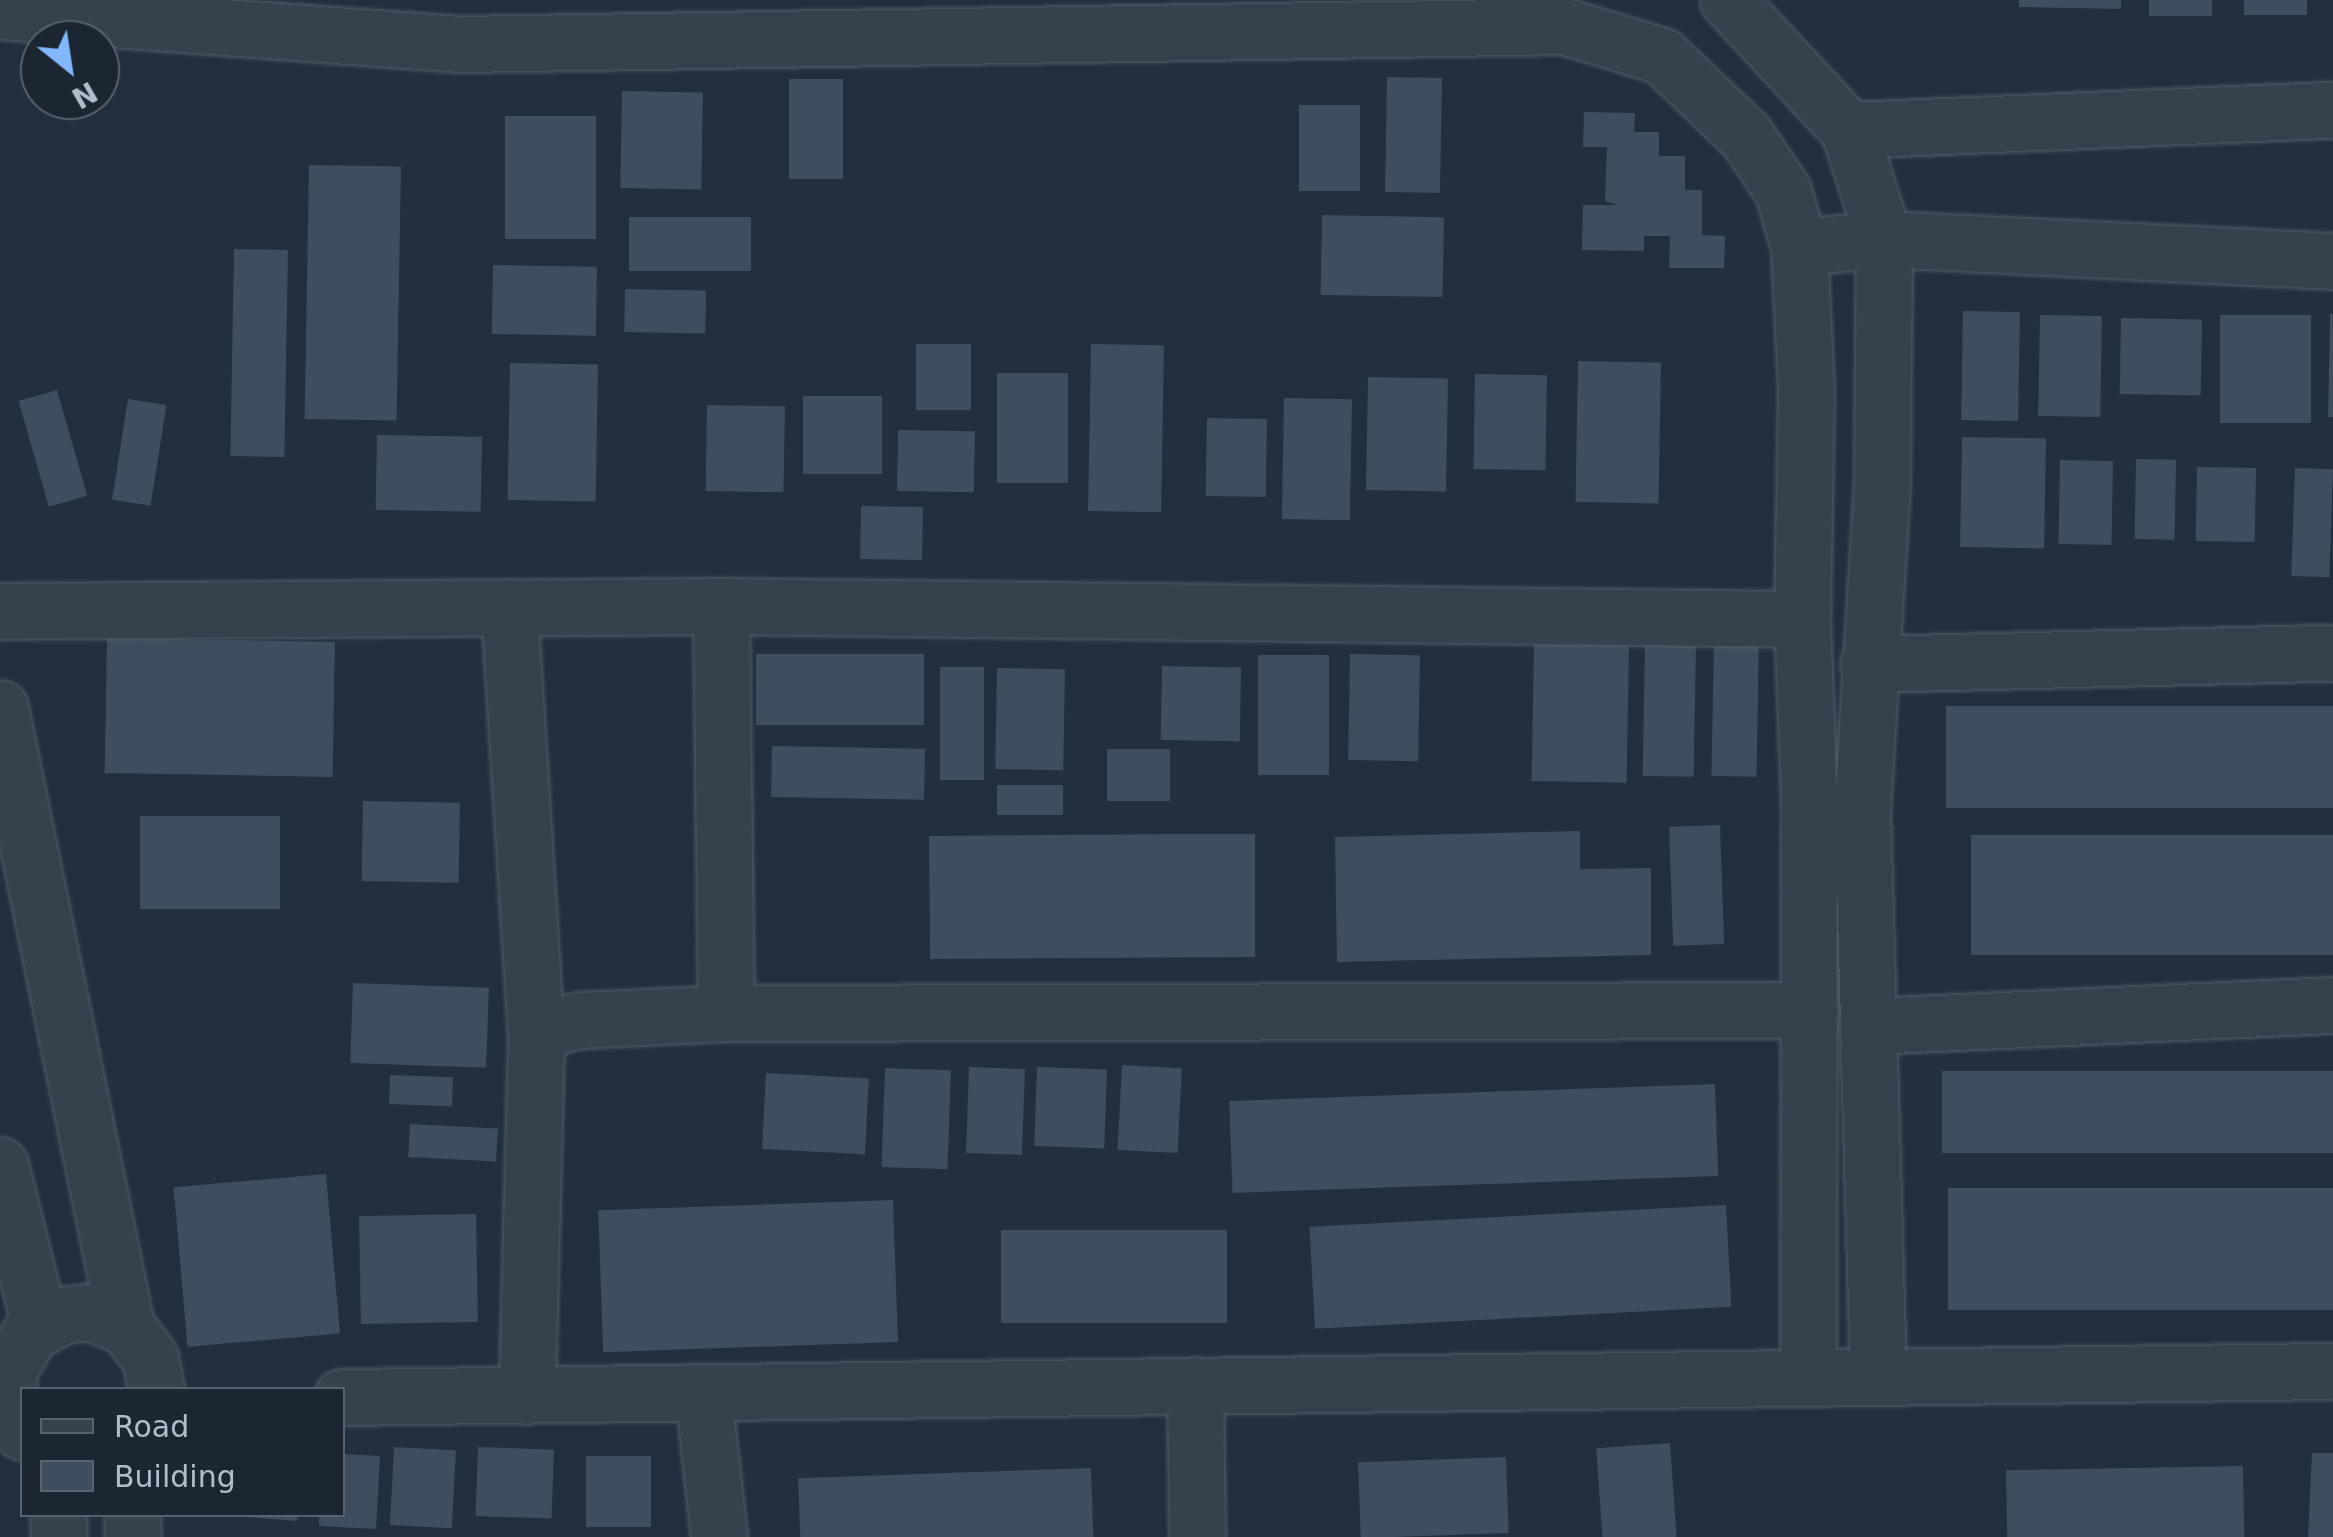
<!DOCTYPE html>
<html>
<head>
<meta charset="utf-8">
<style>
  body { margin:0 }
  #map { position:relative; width:2333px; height:1537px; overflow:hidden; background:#222f3f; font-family:"DejaVu Sans",sans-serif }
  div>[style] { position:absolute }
  .building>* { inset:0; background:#3e4e5e; transform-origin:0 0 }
  .roads { filter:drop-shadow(0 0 2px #525c69) drop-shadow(0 0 2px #525c69) }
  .minor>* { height:55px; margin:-27.5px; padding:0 27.5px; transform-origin:27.5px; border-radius:27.5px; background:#36414e }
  span { translate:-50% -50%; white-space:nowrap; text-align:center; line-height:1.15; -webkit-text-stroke:8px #1c2633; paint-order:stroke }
  .legend { position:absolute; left:20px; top:1387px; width:325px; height:130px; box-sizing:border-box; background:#1c2633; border:2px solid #58626f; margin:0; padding:12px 18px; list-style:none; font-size:30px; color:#b2bcca }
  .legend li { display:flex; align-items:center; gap:20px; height:50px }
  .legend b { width:50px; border:2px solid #58626f }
  .north { position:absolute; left:20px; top:20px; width:100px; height:100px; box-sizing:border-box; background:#1c2633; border:2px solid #58626f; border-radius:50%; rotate:150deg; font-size:28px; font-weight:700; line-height:40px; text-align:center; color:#b2bcca }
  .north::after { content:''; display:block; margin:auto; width:35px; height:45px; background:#83b7fd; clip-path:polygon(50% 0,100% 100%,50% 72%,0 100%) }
</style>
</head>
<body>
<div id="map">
  <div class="building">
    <i style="clip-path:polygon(2019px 0,2121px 0,2121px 9px,2019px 7px)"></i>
    <i style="left:2149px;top:0;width:63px;height:16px"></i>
    <i style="left:2244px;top:0;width:63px;height:15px"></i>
    <i style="left:1387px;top:77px;width:55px;height:115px;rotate:1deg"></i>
    <i style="left:789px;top:79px;width:54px;height:100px"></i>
    <i style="left:622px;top:91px;width:81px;height:97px;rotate:1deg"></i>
    <i style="left:1299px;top:105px;width:61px;height:86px"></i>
    <i style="clip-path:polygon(1584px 112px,1635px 113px,1634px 132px,1659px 132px,1659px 156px,1685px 156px,1685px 190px,1702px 190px,1702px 235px,1725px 236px,1724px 268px,1669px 268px,1670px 236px,1644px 236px,1644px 251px,1582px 250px,1583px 205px,1617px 205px,1605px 201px,1607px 147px,1583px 147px)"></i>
    <i style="left:505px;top:116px;width:91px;height:123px"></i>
    <i style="left:309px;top:165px;width:92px;height:254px;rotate:1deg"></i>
    <i style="left:1322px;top:215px;width:122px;height:80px;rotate:1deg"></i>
    <i style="left:629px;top:217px;width:122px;height:54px"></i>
    <i style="left:234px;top:249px;width:54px;height:207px;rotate:1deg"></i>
    <i style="left:493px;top:265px;width:104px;height:69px;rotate:1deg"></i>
    <i style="left:625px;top:289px;width:81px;height:43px;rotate:1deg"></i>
    <i style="left:1963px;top:311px;width:57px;height:109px;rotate:1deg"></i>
    <i style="clip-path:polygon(2330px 314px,2333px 314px,2333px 417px,2328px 417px)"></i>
    <i style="left:2040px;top:315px;width:62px;height:101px;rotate:1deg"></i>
    <i style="left:2220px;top:315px;width:91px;height:108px"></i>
    <i style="left:2121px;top:318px;width:81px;height:76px;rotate:1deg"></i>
    <i style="left:916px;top:344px;width:55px;height:66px"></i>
    <i style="left:1091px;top:344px;width:73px;height:167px;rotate:1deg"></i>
    <i style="left:1578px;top:361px;width:83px;height:141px;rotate:1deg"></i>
    <i style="left:510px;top:363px;width:88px;height:137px;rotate:1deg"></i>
    <i style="left:997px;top:373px;width:71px;height:110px"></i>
    <i style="left:1475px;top:374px;width:72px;height:95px;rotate:1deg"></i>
    <i style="left:1368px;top:377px;width:80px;height:113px;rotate:1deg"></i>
    <i style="left:57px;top:390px;width:110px;height:40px;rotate:74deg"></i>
    <i style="left:803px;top:396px;width:79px;height:78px"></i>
    <i style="left:1284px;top:398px;width:68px;height:121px;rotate:1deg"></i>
    <i style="left:128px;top:399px;width:39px;height:102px;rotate:9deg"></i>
    <i style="left:707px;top:405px;width:78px;height:86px;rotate:1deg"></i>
    <i style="left:1207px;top:418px;width:60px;height:78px;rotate:1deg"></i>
    <i style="left:898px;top:430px;width:77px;height:61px;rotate:1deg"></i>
    <i style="left:377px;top:435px;width:105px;height:75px;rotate:1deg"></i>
    <i style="left:1962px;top:437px;width:84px;height:110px;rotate:1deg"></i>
    <i style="left:2136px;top:459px;width:40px;height:80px;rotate:1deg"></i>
    <i style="left:2060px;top:460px;width:53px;height:84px;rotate:1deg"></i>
    <i style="left:2197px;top:467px;width:59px;height:74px;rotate:1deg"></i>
    <i style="left:2295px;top:468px;width:38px;height:108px;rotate:2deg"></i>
    <i style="left:861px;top:506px;width:62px;height:53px;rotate:1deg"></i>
    <i style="left:1714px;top:635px;width:45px;height:141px;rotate:1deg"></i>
    <i style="left:107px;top:638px;width:228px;height:135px;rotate:1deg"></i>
    <i style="left:1645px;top:642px;width:51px;height:134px;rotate:1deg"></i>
    <i style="left:1534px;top:644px;width:95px;height:137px;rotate:1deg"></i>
    <i style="left:756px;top:654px;width:168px;height:71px"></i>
    <i style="left:1350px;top:654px;width:70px;height:106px;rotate:1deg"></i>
    <i style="left:1258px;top:655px;width:71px;height:120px"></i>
    <i style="left:1162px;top:666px;width:79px;height:74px;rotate:1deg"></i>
    <i style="left:940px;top:667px;width:44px;height:113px"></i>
    <i style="left:997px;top:668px;width:68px;height:101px;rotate:1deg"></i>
    <i style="left:2333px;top:706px;width:102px;height:387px;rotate:90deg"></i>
    <i style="left:772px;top:746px;width:153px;height:51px;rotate:1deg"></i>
    <i style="left:1107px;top:749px;width:63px;height:52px"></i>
    <i style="left:997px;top:785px;width:66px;height:30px"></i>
    <i style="left:363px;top:801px;width:97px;height:80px;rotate:1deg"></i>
    <i style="left:140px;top:816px;width:140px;height:93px"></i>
    <i style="left:1720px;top:825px;width:119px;height:51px;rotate:88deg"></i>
    <i style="clip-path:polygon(1580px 831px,1580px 869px,1651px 868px,1651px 955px,1337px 962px,1335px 837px)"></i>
    <i style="clip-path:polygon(1181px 834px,1255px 834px,1255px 957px,930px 959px,929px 836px)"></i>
    <i style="left:2333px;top:835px;width:120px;height:362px;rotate:90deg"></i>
    <i style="left:353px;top:983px;width:136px;height:80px;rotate:2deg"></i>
    <i style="left:1122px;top:1065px;width:60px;height:85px;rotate:3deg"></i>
    <i style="left:969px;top:1067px;width:56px;height:86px;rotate:2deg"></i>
    <i style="left:1037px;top:1067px;width:70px;height:79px;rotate:2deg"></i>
    <i style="left:885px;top:1068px;width:66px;height:99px;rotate:2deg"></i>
    <i style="left:2333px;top:1071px;width:82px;height:391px;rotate:90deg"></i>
    <i style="left:766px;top:1073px;width:103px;height:76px;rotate:3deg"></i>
    <i style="left:390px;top:1075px;width:63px;height:29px;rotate:2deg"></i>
    <i style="left:1715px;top:1084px;width:92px;height:486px;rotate:88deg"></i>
    <i style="left:410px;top:1124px;width:88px;height:33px;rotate:3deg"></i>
    <i style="left:326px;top:1174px;width:160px;height:153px;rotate:85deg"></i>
    <i style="left:2333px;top:1188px;width:122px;height:385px;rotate:90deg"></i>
    <i style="left:893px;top:1200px;width:142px;height:295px;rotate:88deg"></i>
    <i style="left:1726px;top:1205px;width:102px;height:417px;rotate:87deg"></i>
    <i style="left:476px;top:1214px;width:108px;height:117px;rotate:89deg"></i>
    <i style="left:1001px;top:1230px;width:226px;height:93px"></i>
    <i style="left:1670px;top:1443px;width:94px;height:74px;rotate:86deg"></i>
    <i style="left:394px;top:1447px;width:62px;height:78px;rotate:3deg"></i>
    <i style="left:478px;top:1447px;width:76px;height:69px;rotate:2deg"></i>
    <i style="clip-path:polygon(2312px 1453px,2333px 1453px,2333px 1537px,2308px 1537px)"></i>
    <i style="clip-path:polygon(342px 1454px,380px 1456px,376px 1529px,319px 1526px,319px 1514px,342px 1514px)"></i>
    <i style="left:586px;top:1456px;width:65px;height:71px"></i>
    <i style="left:1506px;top:1457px;width:76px;height:148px;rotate:88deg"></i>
    <i style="left:2243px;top:1466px;width:71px;height:237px;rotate:89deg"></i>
    <i style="left:1091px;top:1468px;width:69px;height:293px;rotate:88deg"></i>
    <i style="clip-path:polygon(211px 1514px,298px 1514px,297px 1521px)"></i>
  </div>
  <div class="roads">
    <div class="minor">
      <i style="left:1728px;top:0;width:178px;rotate:47.1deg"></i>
      <i style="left:1849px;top:130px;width:114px;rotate:72.2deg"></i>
      <i style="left:1884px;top:239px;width:244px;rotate:90.5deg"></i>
      <i style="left:1882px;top:483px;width:326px;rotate:93.5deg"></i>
      <i style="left:1862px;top:808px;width:566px;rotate:88.38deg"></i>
      <i style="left:0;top:11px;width:461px;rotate:4.1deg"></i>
      <i style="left:460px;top:44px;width:1104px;rotate:-0.93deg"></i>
      <i style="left:1564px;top:26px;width:102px;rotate:17deg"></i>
      <i style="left:1662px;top:56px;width:116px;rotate:43.6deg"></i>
      <i style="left:1746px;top:136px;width:66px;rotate:56.1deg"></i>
      <i style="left:1783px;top:191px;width:58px;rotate:74.1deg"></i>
      <i style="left:1799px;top:247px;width:144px;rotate:87.2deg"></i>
      <i style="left:1806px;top:391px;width:228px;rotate:91deg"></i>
      <i style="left:1802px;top:619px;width:186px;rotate:87.8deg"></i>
      <i style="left:1809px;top:805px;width:570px;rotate:90.1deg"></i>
      <i style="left:1849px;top:130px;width:484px;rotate:-2.4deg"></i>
      <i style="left:1799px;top:247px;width:85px;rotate:-5.4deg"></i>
      <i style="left:1884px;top:239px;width:450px;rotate:2.8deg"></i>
      <i style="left:721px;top:606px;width:407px;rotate:89.3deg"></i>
      <i style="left:509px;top:607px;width:436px;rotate:86.4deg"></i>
      <i style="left:536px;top:1042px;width:354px;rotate:91.5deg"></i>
      <i style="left:0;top:611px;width:721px;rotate:-0.4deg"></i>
      <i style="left:721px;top:606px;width:1081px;rotate:0.69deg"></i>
      <i style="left:1868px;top:664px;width:465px;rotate:-1.4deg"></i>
      <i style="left:0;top:708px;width:631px;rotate:78.48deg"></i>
      <i style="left:1870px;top:1026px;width:463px;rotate:-2.6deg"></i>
      <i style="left:536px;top:1042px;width:24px;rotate:-42deg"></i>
      <i style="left:554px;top:1026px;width:27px;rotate:-13deg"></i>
      <i style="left:580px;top:1020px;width:146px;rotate:-2.7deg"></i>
      <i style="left:726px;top:1013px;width:1084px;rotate:-0.16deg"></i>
      <i style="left:0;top:1165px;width:165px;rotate:76deg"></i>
      <i style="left:1195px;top:1385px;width:152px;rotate:89.2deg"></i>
      <i style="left:703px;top:1394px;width:144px;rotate:83.6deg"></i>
      <i style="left:342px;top:1397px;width:1991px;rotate:-0.75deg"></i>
      <i style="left:22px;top:1432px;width:33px;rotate:-113deg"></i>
      <i style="left:9px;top:1402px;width:31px;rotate:-92deg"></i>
      <i style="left:8px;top:1371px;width:44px;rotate:-59.9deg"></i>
      <i style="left:30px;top:1333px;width:38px;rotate:-29deg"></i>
      <i style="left:63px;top:1315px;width:26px;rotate:-7deg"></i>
      <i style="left:89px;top:1312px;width:40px;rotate:21deg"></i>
      <i style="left:126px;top:1326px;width:40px;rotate:53deg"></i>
      <i style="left:150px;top:1358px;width:33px;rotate:79deg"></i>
      <i style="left:58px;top:1514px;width:23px;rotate:88deg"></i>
      <i style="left:132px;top:1514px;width:23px;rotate:88deg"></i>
    </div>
  </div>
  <ul class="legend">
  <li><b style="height:12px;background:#36414e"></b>Road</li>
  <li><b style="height:28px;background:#3e4e5e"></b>Building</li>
  </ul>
  <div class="north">N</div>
</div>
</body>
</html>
